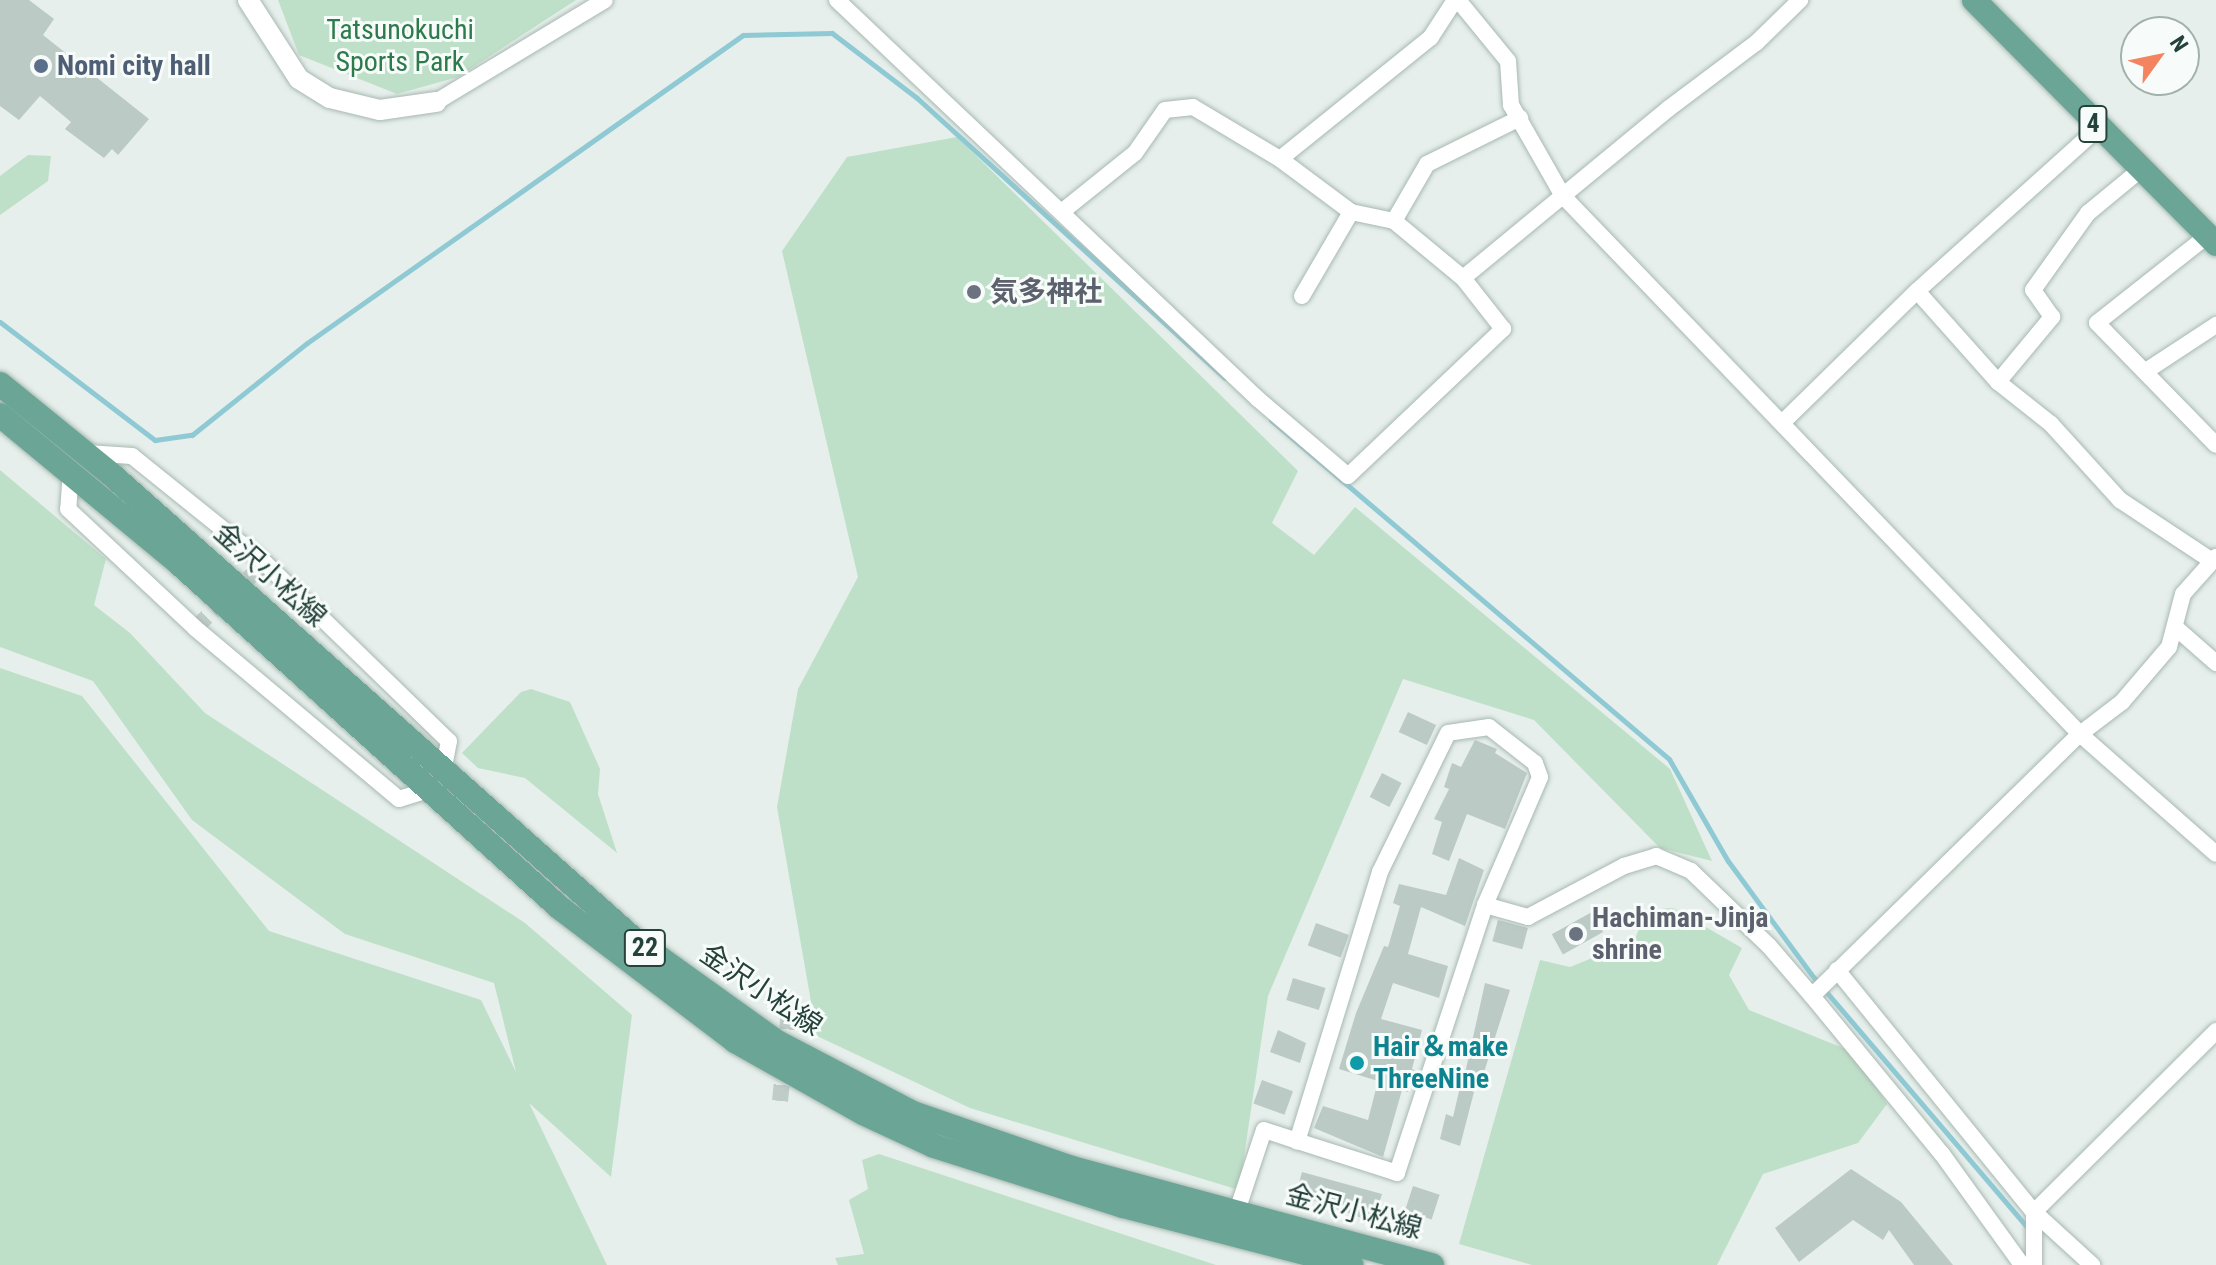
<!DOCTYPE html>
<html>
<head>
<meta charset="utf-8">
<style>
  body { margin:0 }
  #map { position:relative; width:2216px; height:1265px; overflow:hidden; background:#e6efeb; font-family:"Roboto Condensed","Noto Sans JP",sans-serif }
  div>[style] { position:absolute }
  .green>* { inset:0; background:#bfe0c8 }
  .stream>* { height:5px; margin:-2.5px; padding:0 2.5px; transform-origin:2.5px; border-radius:2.5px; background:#8ec9d4 }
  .building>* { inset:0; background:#bbcac4; transform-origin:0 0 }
  .minor-tunnel>* { height:16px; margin-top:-8px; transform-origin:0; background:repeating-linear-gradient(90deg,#bfccc8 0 16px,transparent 0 24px) }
  .roads { filter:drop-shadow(0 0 2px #a8b8b2) drop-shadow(0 0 2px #a8b8b2) }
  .minor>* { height:16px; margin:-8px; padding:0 8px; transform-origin:8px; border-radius:8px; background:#fff }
  .tertiary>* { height:20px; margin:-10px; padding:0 10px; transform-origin:10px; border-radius:10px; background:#fff }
  .primary>* { height:24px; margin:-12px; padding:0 12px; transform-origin:12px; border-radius:12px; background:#6aa596 }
  .dots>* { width:22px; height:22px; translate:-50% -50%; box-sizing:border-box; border:4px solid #f7fbf9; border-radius:50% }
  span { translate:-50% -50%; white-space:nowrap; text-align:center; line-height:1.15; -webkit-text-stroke:6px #f7fbf9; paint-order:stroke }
  .shield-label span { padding:2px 6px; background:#f7fbf9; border:2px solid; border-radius:6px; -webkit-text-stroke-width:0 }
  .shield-label { font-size:26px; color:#24423a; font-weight:700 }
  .park-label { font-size:28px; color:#2d7a4b }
  .service-label { font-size:28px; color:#4e5e75; font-weight:700 }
  .left { translate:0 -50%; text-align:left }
  .worship-label { font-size:28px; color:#5b616d; font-weight:700 }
  .street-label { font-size:28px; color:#24423a }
  .culture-label { font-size:28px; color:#0d838f; font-weight:700 }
  .north { position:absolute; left:2120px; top:16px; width:80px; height:80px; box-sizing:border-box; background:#f7fbf9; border:2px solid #a3b1ad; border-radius:50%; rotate:57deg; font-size:22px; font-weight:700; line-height:32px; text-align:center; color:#24423a }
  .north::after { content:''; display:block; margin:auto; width:28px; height:36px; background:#f4845f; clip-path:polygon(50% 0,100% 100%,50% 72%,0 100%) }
</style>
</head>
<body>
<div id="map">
  <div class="green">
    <i style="clip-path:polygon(278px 0,576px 0,458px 77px,397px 94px,299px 55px)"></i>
    <i style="clip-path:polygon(957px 137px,1298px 471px,1272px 523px,1314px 555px,1355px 507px,1670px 769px,1712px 861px,1660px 848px,1534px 720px,1403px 679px,1268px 996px,1239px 1190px,970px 1108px,817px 1036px,777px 807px,798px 689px,858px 577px,782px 251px,847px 157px)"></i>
    <i style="clip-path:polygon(28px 155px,51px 156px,48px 181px,0 215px,0 176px)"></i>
    <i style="clip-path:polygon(0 470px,106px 559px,94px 605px,130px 633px,205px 713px,525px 923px,632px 1015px,611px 1177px,529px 1103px,607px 1265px,0 1265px,0 668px,82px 696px,269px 931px,481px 1000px,516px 1072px,494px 983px,345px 934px,192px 820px,93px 681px,0 647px)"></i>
    <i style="clip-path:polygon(531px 689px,570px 702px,600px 769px,598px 794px,617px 853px,525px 778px,478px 768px,462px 753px,521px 692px)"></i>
    <i style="clip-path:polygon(1673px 908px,1742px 948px,1729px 975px,1749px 1010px,1853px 1052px,1887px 1104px,1858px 1143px,1763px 1174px,1717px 1265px,1532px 1265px,1459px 1244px,1540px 960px,1570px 967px,1634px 941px,1647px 910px)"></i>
    <i style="clip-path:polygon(879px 1154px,1216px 1265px,838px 1265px,835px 1258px,864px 1254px,849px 1200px,868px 1189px,862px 1160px)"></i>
  </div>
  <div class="stream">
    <i style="left:0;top:322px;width:195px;rotate:37.3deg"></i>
    <i style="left:155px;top:440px;width:37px;rotate:-8deg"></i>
    <i style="left:192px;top:435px;width:147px;rotate:-38.7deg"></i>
    <i style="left:307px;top:343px;width:534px;rotate:-35.24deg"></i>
    <i style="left:743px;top:35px;width:89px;rotate:-1.3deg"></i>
    <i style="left:832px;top:33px;width:107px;rotate:37.4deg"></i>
    <i style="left:917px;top:98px;width:416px;rotate:42.3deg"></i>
    <i style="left:1271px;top:420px;width:523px;rotate:40.42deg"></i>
    <i style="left:1669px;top:759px;width:118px;rotate:60deg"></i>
    <i style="left:1728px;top:861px;width:140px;rotate:53.7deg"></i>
    <i style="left:1811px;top:974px;width:337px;rotate:49.5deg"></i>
  </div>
  <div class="building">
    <i style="clip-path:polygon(0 0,29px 0,54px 19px,43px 35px,149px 119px,118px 155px,112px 149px,104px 158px,65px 129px,71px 122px,40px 96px,19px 120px,0 106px)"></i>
    <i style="left:1408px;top:712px;width:31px;height:22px;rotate:25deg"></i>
    <i style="clip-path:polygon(1475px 740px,1497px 749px,1495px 753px,1527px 773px,1505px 829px,1467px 814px,1449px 861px,1432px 854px,1442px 822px,1434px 819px,1449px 789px,1444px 787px,1452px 763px,1461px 767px)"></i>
    <i style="left:1382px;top:773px;width:22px;height:27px;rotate:27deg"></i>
    <i style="clip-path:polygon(1459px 858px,1484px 870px,1465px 926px,1421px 907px,1408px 954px,1448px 966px,1439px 998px,1393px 983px,1381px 1019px,1422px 1030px,1412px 1069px,1416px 1071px,1408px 1092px,1402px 1090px,1383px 1157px,1314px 1128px,1323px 1106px,1368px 1120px,1378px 1081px,1339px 1069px,1356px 1013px,1384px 946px,1388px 947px,1400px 906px,1393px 903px,1399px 884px,1446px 895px)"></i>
    <i style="left:1592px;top:912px;width:23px;height:46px;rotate:61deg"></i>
    <i style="left:1498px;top:920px;width:31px;height:22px;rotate:15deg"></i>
    <i style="left:1316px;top:923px;width:35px;height:24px;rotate:20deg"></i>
    <i style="left:1293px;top:978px;width:34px;height:23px;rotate:17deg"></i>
    <i style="clip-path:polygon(1485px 983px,1510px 990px,1480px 1085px,1464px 1078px)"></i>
    <i style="clip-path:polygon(1278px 1030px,1306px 1043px,1300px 1063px,1270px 1052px)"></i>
    <i style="left:1262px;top:1080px;width:33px;height:25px;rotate:20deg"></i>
    <i style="clip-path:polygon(1460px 1087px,1474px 1092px,1460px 1146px,1440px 1139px,1446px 1114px,1453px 1117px)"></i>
    <i style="clip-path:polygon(1851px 1169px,1901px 1202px,1953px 1265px,1914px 1265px,1889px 1230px,1883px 1240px,1853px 1220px,1799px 1262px,1775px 1228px)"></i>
    <i style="clip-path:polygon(1302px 1172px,1382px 1194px,1373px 1222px,1296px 1194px)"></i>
    <i style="left:1413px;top:1186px;width:28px;height:26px;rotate:18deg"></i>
  </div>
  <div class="minor-tunnel">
    <i style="left:195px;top:628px;width:96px;rotate:-42.9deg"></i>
    <i style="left:780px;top:1101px;width:90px;rotate:-84.3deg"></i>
  </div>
  <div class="roads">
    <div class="minor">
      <i style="left:837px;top:0;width:580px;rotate:43.46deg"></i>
      <i style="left:1258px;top:399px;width:118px;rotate:40.5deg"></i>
      <i style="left:1348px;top:476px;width:214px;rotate:-43.5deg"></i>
      <i style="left:1503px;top:329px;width:65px;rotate:-128.1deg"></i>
      <i style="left:1463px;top:278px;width:266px;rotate:-39.5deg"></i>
      <i style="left:1668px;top:109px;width:110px;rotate:-36.9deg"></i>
      <i style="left:1756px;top:43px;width:62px;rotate:-44.3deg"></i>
      <i style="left:1458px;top:0;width:79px;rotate:50.7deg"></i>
      <i style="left:1508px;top:61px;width:44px;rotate:86.1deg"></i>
      <i style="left:1511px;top:105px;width:105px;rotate:60.3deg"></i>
      <i style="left:1563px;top:196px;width:746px;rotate:46.14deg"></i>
      <i style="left:2080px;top:734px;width:181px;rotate:41.4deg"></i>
      <i style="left:436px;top:102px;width:197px;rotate:-31.1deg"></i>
      <i style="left:1280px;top:159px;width:89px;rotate:36.7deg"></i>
      <i style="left:1351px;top:212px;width:44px;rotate:11.8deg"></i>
      <i style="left:1394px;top:221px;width:89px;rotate:39.6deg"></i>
      <i style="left:1064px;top:210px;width:91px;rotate:-38.8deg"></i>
      <i style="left:1135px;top:153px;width:52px;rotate:-55.1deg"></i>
      <i style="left:1165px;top:110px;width:28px;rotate:-6deg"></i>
      <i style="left:1193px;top:107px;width:101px;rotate:30.9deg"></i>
      <i style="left:1280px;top:159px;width:194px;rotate:-38.9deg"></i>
      <i style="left:1431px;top:37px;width:44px;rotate:-57deg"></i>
      <i style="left:1394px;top:221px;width:66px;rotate:-59.9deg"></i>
      <i style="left:1427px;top:164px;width:104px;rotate:-26.3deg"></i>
      <i style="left:2207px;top:236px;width:140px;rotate:141.7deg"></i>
      <i style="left:2097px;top:323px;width:170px;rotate:45.7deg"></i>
      <i style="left:1917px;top:291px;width:122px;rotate:48.3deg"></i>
      <i style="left:1998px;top:382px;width:68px;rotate:38.4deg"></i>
      <i style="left:2051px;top:424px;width:103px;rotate:47.8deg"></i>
      <i style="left:2120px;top:500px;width:110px;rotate:33.5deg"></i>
      <i style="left:1302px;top:296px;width:97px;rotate:-59.7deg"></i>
      <i style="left:2146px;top:371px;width:84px;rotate:-33.3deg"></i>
      <i style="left:1998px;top:382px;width:85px;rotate:-50.3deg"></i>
      <i style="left:2052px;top:317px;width:33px;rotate:-125deg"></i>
      <i style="left:2033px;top:290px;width:95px;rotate:-54.5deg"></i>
      <i style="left:2088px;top:213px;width:67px;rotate:-39.6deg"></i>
      <i style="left:1783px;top:422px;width:187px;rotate:-44.4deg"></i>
      <i style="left:1917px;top:291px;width:244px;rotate:-42deg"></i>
      <i style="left:87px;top:453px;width:45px;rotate:3.8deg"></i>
      <i style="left:132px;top:456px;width:171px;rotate:38.8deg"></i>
      <i style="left:265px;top:563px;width:256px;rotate:44.1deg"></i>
      <i style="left:449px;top:741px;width:31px;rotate:101deg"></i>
      <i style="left:71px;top:470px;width:39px;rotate:94deg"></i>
      <i style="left:68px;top:509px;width:174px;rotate:43.1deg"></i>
      <i style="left:195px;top:628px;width:266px;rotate:40deg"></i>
      <i style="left:399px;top:799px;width:31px;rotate:-17deg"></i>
      <i style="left:2175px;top:627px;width:55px;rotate:41.3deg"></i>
      <i style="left:1485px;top:905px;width:45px;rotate:15.6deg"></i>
      <i style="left:1528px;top:917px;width:109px;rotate:-28deg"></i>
      <i style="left:1624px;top:866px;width:34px;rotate:-17deg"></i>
      <i style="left:1656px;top:856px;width:38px;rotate:23deg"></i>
      <i style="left:1691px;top:871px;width:108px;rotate:43.9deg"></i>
      <i style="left:1769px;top:946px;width:66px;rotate:49.3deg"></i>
      <i style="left:1812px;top:996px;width:375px;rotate:-44.4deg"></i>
      <i style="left:2080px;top:734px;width:53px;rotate:-37.3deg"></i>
      <i style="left:2122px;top:702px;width:72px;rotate:-49.5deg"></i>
      <i style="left:2169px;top:647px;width:55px;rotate:-75.2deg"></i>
      <i style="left:2183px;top:594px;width:50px;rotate:-48.3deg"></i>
      <i style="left:1837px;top:970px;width:312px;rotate:50.9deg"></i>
      <i style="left:2034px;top:1212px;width:79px;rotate:42.4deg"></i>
      <i style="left:1812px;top:996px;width:205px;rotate:50.6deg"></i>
      <i style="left:1942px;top:1154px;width:137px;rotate:54.2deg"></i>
      <i style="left:1237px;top:1211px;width:85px;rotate:-71.6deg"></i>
      <i style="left:1264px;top:1130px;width:35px;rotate:18deg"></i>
      <i style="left:1297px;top:1141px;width:105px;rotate:17.7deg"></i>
      <i style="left:1397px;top:1173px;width:282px;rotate:-71.8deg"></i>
      <i style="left:1485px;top:905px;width:139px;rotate:-66.7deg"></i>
      <i style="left:1540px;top:777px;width:15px;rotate:-110deg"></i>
      <i style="left:1535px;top:763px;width:58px;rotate:-142deg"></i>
      <i style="left:1489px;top:727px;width:41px;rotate:171.7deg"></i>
      <i style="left:1448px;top:733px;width:155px;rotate:116.1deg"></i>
      <i style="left:1380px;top:872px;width:282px;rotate:107.1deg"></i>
      <i style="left:2034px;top:1265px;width:53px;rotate:-90deg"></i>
      <i style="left:2034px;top:1212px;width:257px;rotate:-44.8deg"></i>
    </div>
    <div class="tertiary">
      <i style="left:248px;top:0;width:94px;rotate:57.2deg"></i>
      <i style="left:299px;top:79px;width:36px;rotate:32deg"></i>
      <i style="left:330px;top:98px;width:51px;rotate:13.5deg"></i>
      <i style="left:380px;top:110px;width:57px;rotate:-8.1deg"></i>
    </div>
    <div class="primary">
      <i style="left:1974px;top:0;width:344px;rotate:45.2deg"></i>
      <i style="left:0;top:384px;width:144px;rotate:39.1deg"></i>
      <i style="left:112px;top:475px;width:701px;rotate:41.65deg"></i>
      <i style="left:636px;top:941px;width:173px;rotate:35.6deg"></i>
      <i style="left:777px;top:1042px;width:153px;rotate:27.6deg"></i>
      <i style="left:913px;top:1113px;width:168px;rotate:19.1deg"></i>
      <i style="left:1072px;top:1168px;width:373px;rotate:15.1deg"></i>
      <i style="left:0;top:415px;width:224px;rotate:39.6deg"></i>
      <i style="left:173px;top:558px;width:522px;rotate:42.13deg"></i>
      <i style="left:560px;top:908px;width:220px;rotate:37.2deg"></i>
      <i style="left:735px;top:1041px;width:147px;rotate:29.4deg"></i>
      <i style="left:863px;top:1113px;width:78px;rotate:24.9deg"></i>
      <i style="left:934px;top:1146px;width:198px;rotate:17.6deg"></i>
      <i style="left:1123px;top:1206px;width:236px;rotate:14.5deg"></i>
    </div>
  </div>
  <div class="dots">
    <i style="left:41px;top:66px;background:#5c6f8a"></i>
    <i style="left:974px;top:292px;background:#6b7280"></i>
    <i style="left:1576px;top:934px;background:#6b7280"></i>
    <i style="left:1357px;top:1063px;background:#0f9aa8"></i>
  </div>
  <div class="shield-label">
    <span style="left:2093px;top:124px">4</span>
    <span style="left:645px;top:948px">22</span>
  </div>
  <div class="park-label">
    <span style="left:400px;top:46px">Tatsunokuchi<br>Sports Park</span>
  </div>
  <div class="service-label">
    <span class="left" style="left:57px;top:66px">Nomi city hall</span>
  </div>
  <div class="worship-label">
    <span class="left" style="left:990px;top:292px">気多神社</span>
    <span class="left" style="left:1592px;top:934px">Hachiman-Jinja<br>shrine</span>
  </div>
  <div class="street-label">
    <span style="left:270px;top:575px;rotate:42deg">金沢小松線</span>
    <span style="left:761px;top:990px;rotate:34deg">金沢小松線</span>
    <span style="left:1354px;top:1212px;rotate:15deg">金沢小松線</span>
  </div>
  <div class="culture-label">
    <span class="left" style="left:1373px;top:1063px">Hair＆make<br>ThreeNine</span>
  </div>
  <div class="north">N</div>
</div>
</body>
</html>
